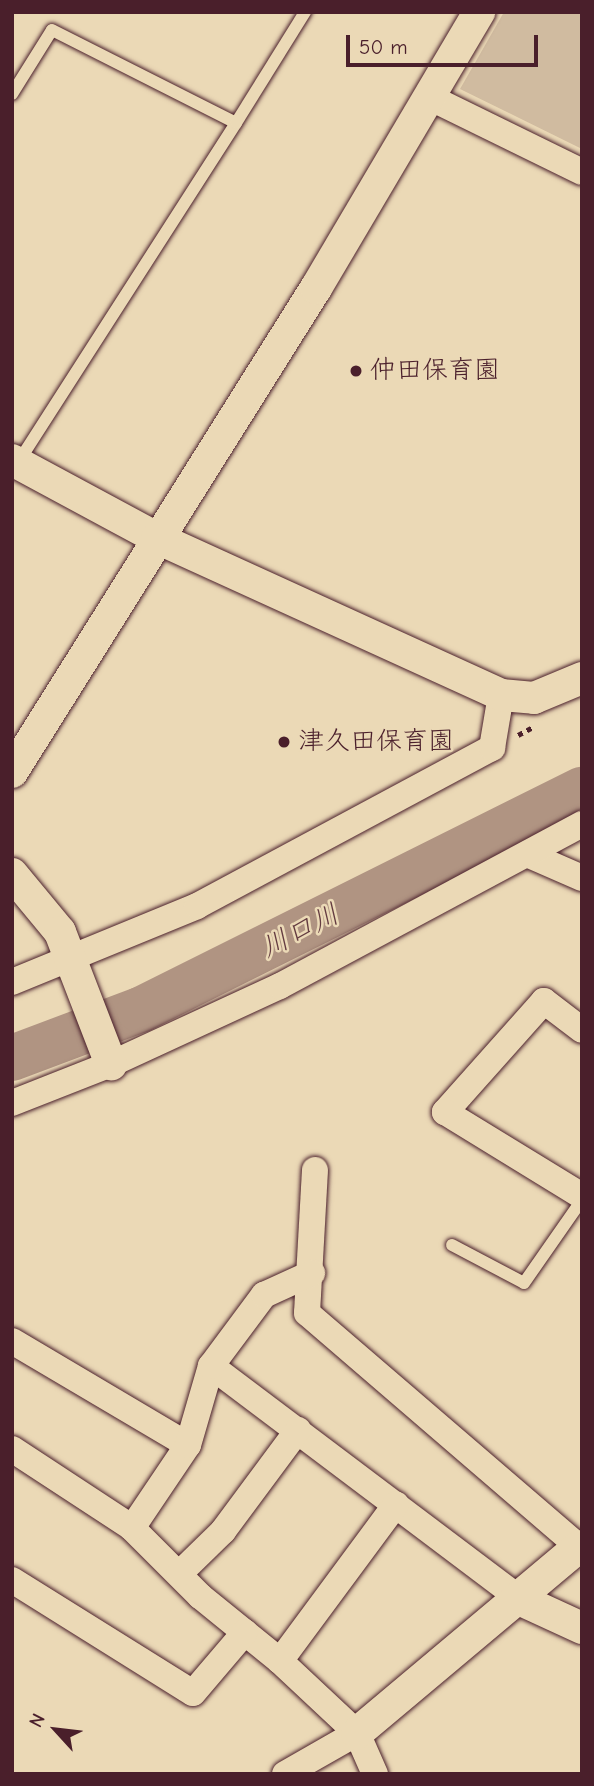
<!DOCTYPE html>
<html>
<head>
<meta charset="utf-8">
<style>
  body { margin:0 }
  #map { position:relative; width:594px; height:1786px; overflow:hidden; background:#ebd9b6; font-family:"Comic Neue","Klee One",sans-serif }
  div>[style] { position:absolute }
  .green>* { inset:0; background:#d0bba0 }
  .river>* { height:46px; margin:-23px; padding:0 23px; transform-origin:23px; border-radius:23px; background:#b09482 }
  .path>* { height:4.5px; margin-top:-2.25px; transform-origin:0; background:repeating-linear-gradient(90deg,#4a1f2b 0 5px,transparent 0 10px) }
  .roads { filter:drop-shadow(0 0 2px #4a1f2b) drop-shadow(0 0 2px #4a1f2b) }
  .service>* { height:12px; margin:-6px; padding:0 6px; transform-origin:6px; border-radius:6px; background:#ebd9b6 }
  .minor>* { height:26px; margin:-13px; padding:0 13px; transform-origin:13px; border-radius:13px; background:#ebd9b6 }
  .tertiary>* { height:32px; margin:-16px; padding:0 16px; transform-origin:16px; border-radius:16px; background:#ebd9b6 }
  .dots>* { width:19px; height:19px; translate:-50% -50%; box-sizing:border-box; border:4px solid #ebd9b6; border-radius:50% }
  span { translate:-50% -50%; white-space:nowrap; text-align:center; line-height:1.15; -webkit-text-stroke:5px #ebd9b6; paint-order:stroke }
  .poi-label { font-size:26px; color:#4a1f2b }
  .left { translate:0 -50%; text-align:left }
  .water-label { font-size:28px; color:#643c41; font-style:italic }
  .frame { position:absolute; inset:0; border:14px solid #4a1f2b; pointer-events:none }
  .north { position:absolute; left:21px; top:1695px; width:70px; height:70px; -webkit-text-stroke:5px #ebd9b6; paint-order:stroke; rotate:297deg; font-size:19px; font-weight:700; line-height:28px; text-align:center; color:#4a1f2b }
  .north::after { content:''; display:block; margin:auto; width:24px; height:32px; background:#4a1f2b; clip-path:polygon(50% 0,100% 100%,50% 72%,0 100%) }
  .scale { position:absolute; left:346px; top:35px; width:192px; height:32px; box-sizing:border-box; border:4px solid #4a1f2b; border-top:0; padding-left:9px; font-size:21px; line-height:24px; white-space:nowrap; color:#4a1f2b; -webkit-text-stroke:5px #ebd9b6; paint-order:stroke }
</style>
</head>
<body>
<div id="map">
  <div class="green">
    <i style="clip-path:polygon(504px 12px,582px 12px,582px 149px,460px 89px)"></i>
  </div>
  <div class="river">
    <i style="left:12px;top:1058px;width:137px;rotate:-20.6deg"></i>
    <i style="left:140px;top:1010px;width:494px;rotate:-26.5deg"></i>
  </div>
  <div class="path">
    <i style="left:518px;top:735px;width:19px;rotate:-28deg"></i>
  </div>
  <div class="roads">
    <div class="service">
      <i style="left:12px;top:94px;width:75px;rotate:-58deg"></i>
      <i style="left:52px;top:30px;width:206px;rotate:26.8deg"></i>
      <i style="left:236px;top:123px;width:404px;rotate:122.7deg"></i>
      <i style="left:236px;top:123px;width:131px;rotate:-58.1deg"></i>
      <i style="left:452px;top:1245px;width:81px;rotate:27.8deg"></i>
      <i style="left:524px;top:1283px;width:101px;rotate:-55.1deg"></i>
    </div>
    <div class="minor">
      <i style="left:429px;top:97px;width:170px;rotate:26.1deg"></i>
      <i style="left:527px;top:854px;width:60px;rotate:23.6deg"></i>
      <i style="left:12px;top:982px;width:200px;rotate:-22.3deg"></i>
      <i style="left:197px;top:906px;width:335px;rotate:-28.2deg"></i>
      <i style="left:492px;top:748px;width:54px;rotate:-80.4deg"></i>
      <i style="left:582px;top:1030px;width:48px;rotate:-142.7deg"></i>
      <i style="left:544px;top:1001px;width:149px;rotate:131.7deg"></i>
      <i style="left:445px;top:1112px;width:161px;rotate:31.5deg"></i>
      <i style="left:12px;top:1103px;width:106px;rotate:-21.5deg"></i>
      <i style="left:111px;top:1064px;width:186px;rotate:-24.8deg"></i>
      <i style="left:280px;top:986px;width:343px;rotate:-28.2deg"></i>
      <i style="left:315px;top:1170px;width:143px;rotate:93.2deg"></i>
      <i style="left:307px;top:1313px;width:359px;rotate:40.7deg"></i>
      <i style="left:579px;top:1547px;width:4px;rotate:-45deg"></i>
      <i style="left:12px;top:1341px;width:204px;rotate:30.6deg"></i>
      <i style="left:211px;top:1366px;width:388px;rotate:37deg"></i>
      <i style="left:12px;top:1449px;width:142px;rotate:33.2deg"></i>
      <i style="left:131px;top:1527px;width:98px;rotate:45deg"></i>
      <i style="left:200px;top:1596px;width:103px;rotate:39.1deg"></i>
      <i style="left:280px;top:1661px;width:105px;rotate:43.1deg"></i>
      <i style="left:357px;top:1733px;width:45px;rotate:66.3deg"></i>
      <i style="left:132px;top:1528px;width:100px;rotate:-56deg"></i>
      <i style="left:188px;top:1445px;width:82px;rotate:-73.8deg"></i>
      <i style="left:211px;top:1366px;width:89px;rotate:-53.3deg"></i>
      <i style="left:264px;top:1295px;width:53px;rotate:-24.6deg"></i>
      <i style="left:179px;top:1574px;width:62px;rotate:-44.3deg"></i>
      <i style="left:223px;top:1531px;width:126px;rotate:-53.4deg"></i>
      <i style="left:12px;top:1580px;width:213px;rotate:32deg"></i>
      <i style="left:193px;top:1693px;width:80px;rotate:-49.6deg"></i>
      <i style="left:280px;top:1661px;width:195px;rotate:-53.5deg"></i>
      <i style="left:285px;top:1774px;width:83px;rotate:-29.7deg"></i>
    </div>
    <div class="tertiary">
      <i style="left:12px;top:460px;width:165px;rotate:28.3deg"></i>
      <i style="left:157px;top:538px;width:378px;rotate:24.5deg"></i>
      <i style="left:501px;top:695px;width:33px;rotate:5deg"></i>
      <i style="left:534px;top:698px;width:52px;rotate:-22.6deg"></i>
      <i style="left:12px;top:772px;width:572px;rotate:-57.87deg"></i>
      <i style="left:316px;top:288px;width:321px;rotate:-59.4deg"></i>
      <i style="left:12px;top:874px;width:75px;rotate:50.4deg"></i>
      <i style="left:60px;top:932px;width:142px;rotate:68.9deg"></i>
      <i style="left:521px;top:1600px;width:67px;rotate:24.7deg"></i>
      <i style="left:357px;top:1733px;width:290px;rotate:-40deg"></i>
    </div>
  </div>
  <div class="dots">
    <i style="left:356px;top:371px;background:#4a1f2b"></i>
    <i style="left:284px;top:742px;background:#4a1f2b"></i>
  </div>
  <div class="poi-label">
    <span class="left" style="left:370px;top:371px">仲田保育園</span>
    <span class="left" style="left:298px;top:742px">津久田保育園</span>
  </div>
  <div class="water-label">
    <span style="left:300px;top:931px;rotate:-27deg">川口川</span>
  </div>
  <div class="frame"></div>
  <div class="north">N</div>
  <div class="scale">50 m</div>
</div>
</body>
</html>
